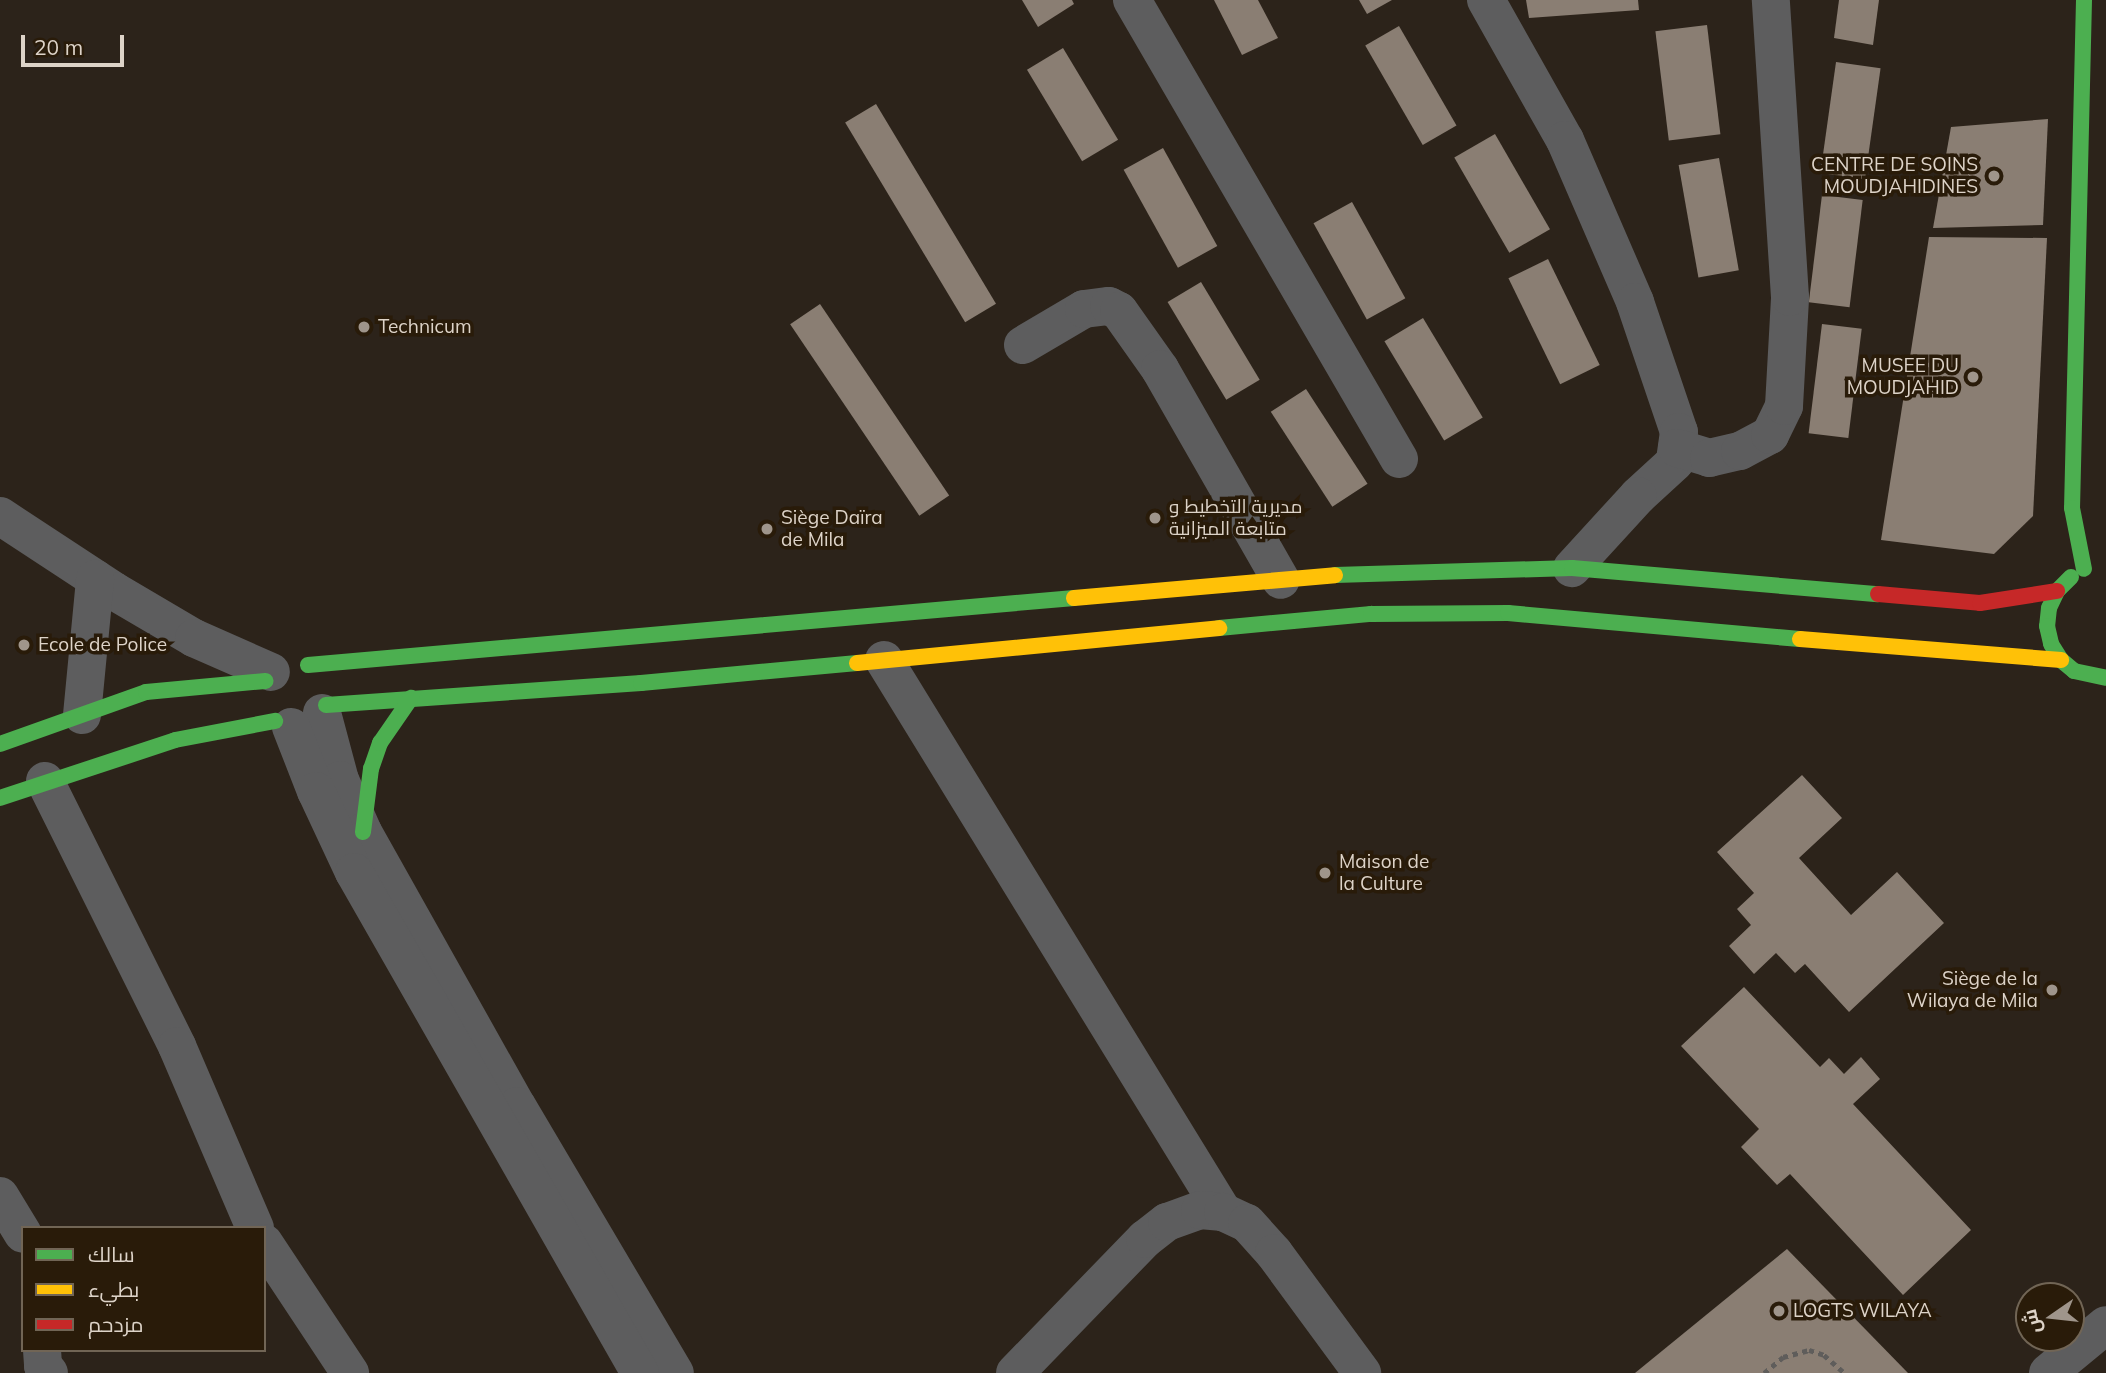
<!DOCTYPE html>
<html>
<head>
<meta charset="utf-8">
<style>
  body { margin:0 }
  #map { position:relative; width:2106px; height:1373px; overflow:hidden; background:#2c231a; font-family:Mulish,Cairo,sans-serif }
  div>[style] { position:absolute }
  .building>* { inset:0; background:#8a7e73; transform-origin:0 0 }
  .path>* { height:4.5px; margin-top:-2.25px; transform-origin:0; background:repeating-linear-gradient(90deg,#5f5d5b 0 5px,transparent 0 10px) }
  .street>* { height:38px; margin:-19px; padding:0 19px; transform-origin:19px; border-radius:19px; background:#5d5d5e }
  .fast>* { height:16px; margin:-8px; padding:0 8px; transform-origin:8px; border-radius:8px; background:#4caf50 }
  .slow>* { height:16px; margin:-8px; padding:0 8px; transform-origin:8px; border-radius:8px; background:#ffc107 }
  .jam>* { height:16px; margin:-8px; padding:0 8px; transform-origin:8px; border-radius:8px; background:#c62828 }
  .dots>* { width:19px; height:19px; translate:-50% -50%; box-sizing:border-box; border:4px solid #291b09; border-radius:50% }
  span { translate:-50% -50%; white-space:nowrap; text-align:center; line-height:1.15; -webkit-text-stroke:7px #291b09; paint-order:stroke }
  .poi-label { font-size:19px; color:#ddd3c8 }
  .right { translate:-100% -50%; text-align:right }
  .left { translate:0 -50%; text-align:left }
  .legend { position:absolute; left:21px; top:1226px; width:245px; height:126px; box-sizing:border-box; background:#291b09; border:2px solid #716555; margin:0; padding:9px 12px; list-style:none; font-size:21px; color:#ddd3c8 }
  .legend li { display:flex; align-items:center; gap:14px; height:35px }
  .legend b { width:35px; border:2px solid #716555 }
  .north { position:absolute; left:2015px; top:1282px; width:70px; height:70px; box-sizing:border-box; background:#291b09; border:2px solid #716555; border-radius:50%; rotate:256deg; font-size:19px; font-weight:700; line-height:28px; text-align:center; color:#ddd3c8 }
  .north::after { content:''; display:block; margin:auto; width:24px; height:32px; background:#9f958b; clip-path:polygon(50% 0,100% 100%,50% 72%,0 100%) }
  .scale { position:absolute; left:21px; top:35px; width:103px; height:32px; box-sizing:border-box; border:4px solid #ddd3c8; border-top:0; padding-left:9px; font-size:21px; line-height:24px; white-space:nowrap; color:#ddd3c8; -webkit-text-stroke:5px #291b09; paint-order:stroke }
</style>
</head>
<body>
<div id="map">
  <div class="building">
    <i style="clip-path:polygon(1022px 0,1072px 0,1074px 4px,1038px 27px)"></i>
    <i style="clip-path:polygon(1214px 0,1258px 0,1278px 38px,1242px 55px)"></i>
    <i style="clip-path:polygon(1359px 0,1392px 0,1367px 14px)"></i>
    <i style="clip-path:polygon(1526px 0,1638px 0,1639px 10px,1529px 18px)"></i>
    <i style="clip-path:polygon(1839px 0,1879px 0,1873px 45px,1834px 38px)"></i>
    <i style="left:1707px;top:25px;width:110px;height:52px;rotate:83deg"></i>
    <i style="left:1399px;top:26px;width:115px;height:39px;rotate:60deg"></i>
    <i style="left:1063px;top:48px;width:107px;height:42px;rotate:59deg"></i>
    <i style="left:1836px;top:62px;width:45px;height:112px;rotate:8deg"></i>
    <i style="left:876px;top:104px;width:233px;height:36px;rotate:59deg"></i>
    <i style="clip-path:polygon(2048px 119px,2043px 225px,1933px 228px,1951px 127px)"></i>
    <i style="left:1495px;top:134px;width:110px;height:47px;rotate:60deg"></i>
    <i style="left:1163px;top:148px;width:112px;height:45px;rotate:61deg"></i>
    <i style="left:1719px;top:158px;width:114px;height:41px;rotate:80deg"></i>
    <i style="left:1822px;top:195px;width:41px;height:108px;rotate:7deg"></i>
    <i style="left:1352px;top:202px;width:110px;height:44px;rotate:61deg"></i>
    <i style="clip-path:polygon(1929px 237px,2047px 238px,2033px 516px,1994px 554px,1881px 540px)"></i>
    <i style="left:1548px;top:259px;width:118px;height:44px;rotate:64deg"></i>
    <i style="left:1201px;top:282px;width:114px;height:39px;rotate:59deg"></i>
    <i style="left:820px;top:304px;width:231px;height:36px;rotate:56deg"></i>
    <i style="left:1423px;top:318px;width:116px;height:45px;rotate:59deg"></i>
    <i style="left:1822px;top:324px;width:40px;height:110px;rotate:7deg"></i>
    <i style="left:1306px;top:389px;width:113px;height:42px;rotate:57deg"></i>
    <i style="clip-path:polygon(1802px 775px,1842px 818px,1799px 858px,1851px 915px,1897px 872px,1944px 923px,1849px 1012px,1805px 964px,1795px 973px,1776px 953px,1754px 974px,1729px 946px,1751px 925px,1737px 909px,1754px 893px,1717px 852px)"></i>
    <i style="clip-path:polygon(1744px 987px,1820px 1067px,1829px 1058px,1844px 1074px,1861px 1057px,1880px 1079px,1853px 1104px,1971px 1230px,1903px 1295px,1790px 1174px,1777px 1185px,1741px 1147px,1759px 1129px,1681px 1046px)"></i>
    <i style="clip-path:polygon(1787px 1249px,1908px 1373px,1635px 1373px)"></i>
  </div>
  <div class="path">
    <i style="left:1764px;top:1373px;width:25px;rotate:-40deg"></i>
    <i style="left:1783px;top:1357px;width:27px;rotate:-15deg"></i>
    <i style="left:1809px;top:1350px;width:16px;rotate:18deg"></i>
    <i style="left:1824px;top:1355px;width:28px;rotate:41deg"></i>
  </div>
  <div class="street">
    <i style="left:1132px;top:0;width:531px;rotate:59.81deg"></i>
    <i style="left:1486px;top:0;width:161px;rotate:60.6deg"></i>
    <i style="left:1565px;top:140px;width:176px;rotate:66.6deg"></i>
    <i style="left:1635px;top:302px;width:137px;rotate:71.3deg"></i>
    <i style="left:1679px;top:432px;width:30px;rotate:98deg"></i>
    <i style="left:1675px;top:462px;width:50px;rotate:137.4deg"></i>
    <i style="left:1638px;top:496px;width:98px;rotate:132.5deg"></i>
    <i style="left:1023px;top:345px;width:71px;rotate:-30.5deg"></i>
    <i style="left:1084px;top:309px;width:25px;rotate:-7deg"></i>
    <i style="left:1109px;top:306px;width:11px;rotate:27deg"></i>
    <i style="left:1119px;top:311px;width:71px;rotate:54.7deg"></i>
    <i style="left:1160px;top:369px;width:243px;rotate:60.2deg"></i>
    <i style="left:1677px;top:448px;width:34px;rotate:17deg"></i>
    <i style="left:1709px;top:458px;width:32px;rotate:-13deg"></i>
    <i style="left:1740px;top:451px;width:34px;rotate:-28deg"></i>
    <i style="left:1770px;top:435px;width:32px;rotate:-64deg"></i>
    <i style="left:1784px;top:406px;width:109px;rotate:-86.8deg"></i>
    <i style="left:1790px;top:297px;width:298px;rotate:-93.7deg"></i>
    <i style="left:0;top:516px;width:136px;rotate:33.3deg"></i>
    <i style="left:114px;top:591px;width:93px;rotate:30.4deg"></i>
    <i style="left:194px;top:638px;width:84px;rotate:23.8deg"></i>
    <i style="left:884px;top:660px;width:648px;rotate:58.44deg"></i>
    <i style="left:322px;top:713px;width:69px;rotate:75deg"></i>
    <i style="left:340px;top:780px;width:57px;rotate:66.1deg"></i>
    <i style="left:363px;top:832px;width:314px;rotate:60.7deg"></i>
    <i style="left:517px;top:1106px;width:310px;rotate:59.4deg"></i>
    <i style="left:82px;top:715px;width:137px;rotate:-84.5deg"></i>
    <i style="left:291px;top:727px;width:69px;rotate:68.7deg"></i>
    <i style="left:316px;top:791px;width:89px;rotate:64.9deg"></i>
    <i style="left:354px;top:872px;width:577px;rotate:60.28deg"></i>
    <i style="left:45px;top:781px;width:296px;rotate:63.5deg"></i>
    <i style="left:177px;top:1046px;width:198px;rotate:66.8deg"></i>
    <i style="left:0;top:1196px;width:44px;rotate:58.8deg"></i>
    <i style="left:264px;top:1243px;width:156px;rotate:56.5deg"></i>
    <i style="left:42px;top:1350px;width:16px;rotate:86deg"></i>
    <i style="left:43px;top:1366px;width:9px;rotate:49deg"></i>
    <i style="left:1015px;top:1373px;width:187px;rotate:-45.9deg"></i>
    <i style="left:1145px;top:1239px;width:28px;rotate:-38deg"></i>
    <i style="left:1167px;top:1222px;width:35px;rotate:-20deg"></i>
    <i style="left:1200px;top:1210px;width:23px;rotate:5deg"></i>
    <i style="left:1223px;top:1212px;width:26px;rotate:25deg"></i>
    <i style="left:1247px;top:1223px;width:40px;rotate:48deg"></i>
    <i style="left:1274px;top:1253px;width:149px;rotate:53.7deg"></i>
    <i style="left:2048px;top:1373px;width:75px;rotate:-39.6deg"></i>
  </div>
  <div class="fast">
    <i style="left:2084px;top:0;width:508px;rotate:91.35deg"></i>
    <i style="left:2072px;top:508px;width:62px;rotate:78.9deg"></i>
    <i style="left:1335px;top:575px;width:237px;rotate:-1.7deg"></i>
    <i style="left:1572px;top:568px;width:307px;rotate:4.9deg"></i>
    <i style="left:2071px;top:577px;width:20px;rotate:135deg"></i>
    <i style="left:2057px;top:591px;width:19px;rotate:115deg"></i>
    <i style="left:2049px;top:608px;width:18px;rotate:96deg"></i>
    <i style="left:2047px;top:626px;width:18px;rotate:77deg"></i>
    <i style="left:2051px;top:644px;width:19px;rotate:58deg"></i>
    <i style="left:2061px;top:660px;width:17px;rotate:40deg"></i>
    <i style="left:2074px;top:671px;width:33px;rotate:12deg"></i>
    <i style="left:1219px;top:628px;width:153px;rotate:-5.3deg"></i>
    <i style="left:1371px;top:614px;width:137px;rotate:-0.4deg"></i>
    <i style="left:1508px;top:613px;width:293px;rotate:5.1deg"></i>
    <i style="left:308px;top:665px;width:769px;rotate:-5deg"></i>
    <i style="left:326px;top:705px;width:316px;rotate:-4deg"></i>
    <i style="left:641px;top:683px;width:217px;rotate:-5.3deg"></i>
    <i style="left:0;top:744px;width:155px;rotate:-19.6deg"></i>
    <i style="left:146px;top:692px;width:120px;rotate:-5.3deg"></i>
    <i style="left:0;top:798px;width:184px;rotate:-18.3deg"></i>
    <i style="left:175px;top:740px;width:102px;rotate:-10.8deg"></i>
    <i style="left:363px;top:832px;width:64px;rotate:-82.8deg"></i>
    <i style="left:371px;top:769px;width:28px;rotate:-71deg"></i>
    <i style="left:380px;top:743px;width:55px;rotate:-55.4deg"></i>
  </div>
  <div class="slow">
    <i style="left:1074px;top:598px;width:262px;rotate:-5deg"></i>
    <i style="left:1800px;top:639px;width:262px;rotate:4.6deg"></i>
    <i style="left:857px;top:663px;width:364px;rotate:-5.5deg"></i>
  </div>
  <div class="jam">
    <i style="left:1878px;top:594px;width:102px;rotate:5deg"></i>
    <i style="left:1980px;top:603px;width:78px;rotate:-8.9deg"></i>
  </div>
  <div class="dots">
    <i style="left:1994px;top:176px;background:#9f958b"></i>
    <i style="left:364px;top:327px;background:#9f958b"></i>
    <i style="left:1973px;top:377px;background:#9f958b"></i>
    <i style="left:1155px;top:518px;background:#9f958b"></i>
    <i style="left:767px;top:529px;background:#9f958b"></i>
    <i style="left:24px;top:645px;background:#9f958b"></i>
    <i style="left:1325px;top:873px;background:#9f958b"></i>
    <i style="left:2052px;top:990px;background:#9f958b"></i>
    <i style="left:1779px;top:1311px;background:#9f958b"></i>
  </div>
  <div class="poi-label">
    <span class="right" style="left:1978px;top:176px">CENTRE DE SOINS<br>MOUDJAHIDINES</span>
    <span class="left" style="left:378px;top:327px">Technicum</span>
    <span class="right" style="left:1959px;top:377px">MUSEE DU<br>MOUDJAHID</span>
    <span class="left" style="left:1169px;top:518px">مديرية التخطيط و<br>متابعة الميزانية</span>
    <span class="left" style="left:781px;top:529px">Siège Daïra<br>de Mila</span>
    <span class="left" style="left:38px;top:645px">Ecole de Police</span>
    <span class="left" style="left:1339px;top:873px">Maison de<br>la Culture</span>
    <span class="right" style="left:2038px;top:990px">Siège de la<br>Wilaya de Mila</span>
    <span class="left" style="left:1793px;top:1311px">LOGTS WILAYA</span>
  </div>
  <ul class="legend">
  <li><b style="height:9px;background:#4caf50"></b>سالك</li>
  <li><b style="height:9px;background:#ffc107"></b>بطيء</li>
  <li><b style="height:9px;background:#c62828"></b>مزدحم</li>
  </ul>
  <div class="north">ش</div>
  <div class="scale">20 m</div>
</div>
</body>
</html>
